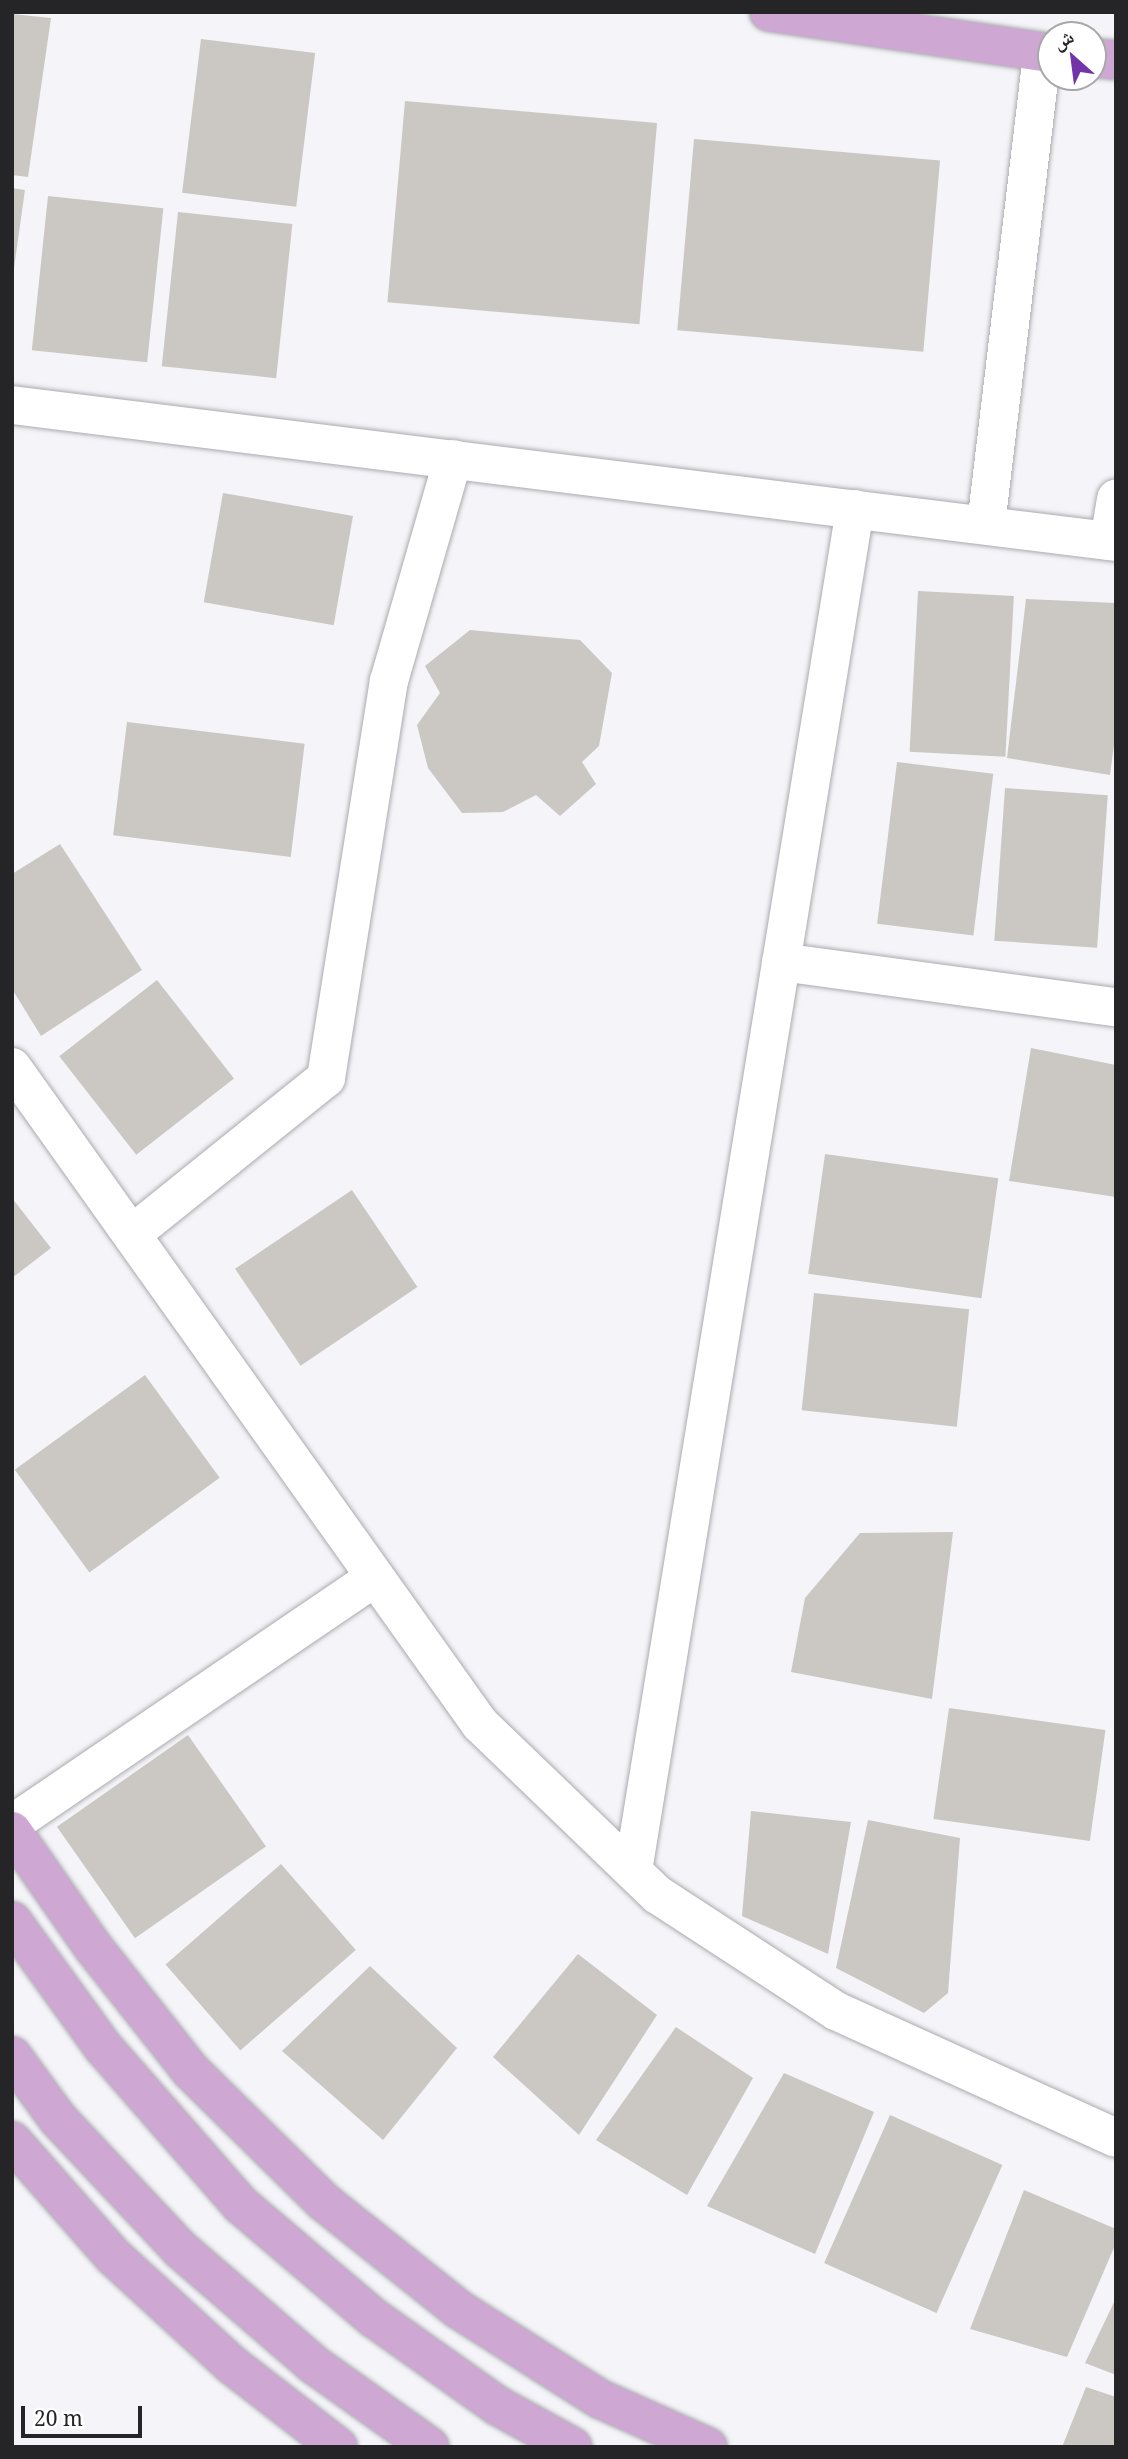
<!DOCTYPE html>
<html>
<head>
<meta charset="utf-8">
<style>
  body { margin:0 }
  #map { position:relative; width:1128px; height:2459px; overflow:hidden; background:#f4f4f9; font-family:"Noto Serif","Noto Naskh Arabic",serif }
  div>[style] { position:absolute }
  .building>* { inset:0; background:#cbc8c4; transform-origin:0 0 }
  .roads { filter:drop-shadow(0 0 2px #aaabaf) drop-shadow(0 0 2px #aaabaf) }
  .minor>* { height:38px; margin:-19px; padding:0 19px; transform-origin:19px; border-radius:19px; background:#fff }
  .major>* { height:38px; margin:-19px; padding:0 19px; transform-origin:19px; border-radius:19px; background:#cea7d3 }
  span { translate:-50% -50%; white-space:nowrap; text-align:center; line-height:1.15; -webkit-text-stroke:6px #fff; paint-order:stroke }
  .frame { position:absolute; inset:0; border:14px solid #252527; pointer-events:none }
  .north { position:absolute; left:1037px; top:21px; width:70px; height:70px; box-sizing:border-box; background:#fff; border:2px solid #a8a8a9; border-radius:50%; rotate:332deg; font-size:19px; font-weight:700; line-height:28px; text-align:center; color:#252527 }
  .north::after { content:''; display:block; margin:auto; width:24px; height:32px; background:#7134a9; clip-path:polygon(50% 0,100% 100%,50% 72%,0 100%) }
  .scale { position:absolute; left:21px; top:2406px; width:121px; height:32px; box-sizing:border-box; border:4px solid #252527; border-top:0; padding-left:9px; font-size:21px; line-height:24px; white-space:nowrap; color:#252527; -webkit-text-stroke:5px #fff; paint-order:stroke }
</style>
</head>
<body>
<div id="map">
  <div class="building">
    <i style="clip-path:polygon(12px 14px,51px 18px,28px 177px,12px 175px)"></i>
    <i style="left:201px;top:39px;width:115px;height:155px;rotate:7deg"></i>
    <i style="left:405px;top:101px;width:253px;height:202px;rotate:5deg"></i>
    <i style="left:694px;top:139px;width:247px;height:192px;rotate:5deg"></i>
    <i style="clip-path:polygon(12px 188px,25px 190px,14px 268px,12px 268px)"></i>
    <i style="left:48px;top:196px;width:116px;height:155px;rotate:6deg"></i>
    <i style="left:178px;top:212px;width:115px;height:155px;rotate:6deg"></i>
    <i style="left:223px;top:493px;width:132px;height:111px;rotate:10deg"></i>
    <i style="left:918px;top:591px;width:96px;height:161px;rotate:3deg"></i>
    <i style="clip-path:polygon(1026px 599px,1116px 603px,1116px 730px,1110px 775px,1007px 758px)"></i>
    <i style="clip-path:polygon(470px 630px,580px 640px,612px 673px,599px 746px,582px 762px,596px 784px,560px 816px,536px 795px,503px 812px,462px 813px,428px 768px,417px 725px,440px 693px,425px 666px)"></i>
    <i style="left:127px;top:722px;width:179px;height:114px;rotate:7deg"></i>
    <i style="left:897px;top:762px;width:97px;height:163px;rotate:7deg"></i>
    <i style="left:1005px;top:788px;width:103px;height:153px;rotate:4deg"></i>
    <i style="clip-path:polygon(60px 844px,142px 970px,41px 1036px,12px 989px,12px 874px)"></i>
    <i style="left:157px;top:980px;width:125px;height:124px;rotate:52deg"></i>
    <i style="clip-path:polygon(1031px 1048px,1116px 1065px,1116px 1197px,1009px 1181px)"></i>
    <i style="left:825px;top:1154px;width:175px;height:121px;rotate:8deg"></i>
    <i style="left:352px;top:1190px;width:117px;height:141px;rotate:56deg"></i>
    <i style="clip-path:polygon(12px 1198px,51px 1248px,12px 1278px)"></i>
    <i style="left:814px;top:1293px;width:156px;height:118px;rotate:6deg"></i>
    <i style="left:145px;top:1375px;width:127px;height:161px;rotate:54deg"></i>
    <i style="clip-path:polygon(953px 1532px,932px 1699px,791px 1672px,805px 1598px,860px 1533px)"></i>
    <i style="left:949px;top:1708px;width:158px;height:112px;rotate:8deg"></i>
    <i style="left:188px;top:1735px;width:136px;height:160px;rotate:55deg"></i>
    <i style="clip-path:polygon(751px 1811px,851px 1822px,828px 1954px,742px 1916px)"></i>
    <i style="clip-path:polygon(868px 1820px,960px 1838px,948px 1993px,924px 2013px,836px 1968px)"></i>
    <i style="left:281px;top:1864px;width:114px;height:153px;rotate:49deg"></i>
    <i style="clip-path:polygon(578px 1954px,657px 2015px,579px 2135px,493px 2057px)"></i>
    <i style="clip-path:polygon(370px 1966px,457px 2048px,383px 2140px,282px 2051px)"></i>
    <i style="clip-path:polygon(676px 2027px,753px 2078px,687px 2195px,596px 2140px)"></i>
    <i style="clip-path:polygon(784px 2073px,874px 2112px,815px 2254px,707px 2206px)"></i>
    <i style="left:890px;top:2115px;width:123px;height:162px;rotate:24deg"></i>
    <i style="clip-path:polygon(1024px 2190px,1116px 2229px,1116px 2243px,1067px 2357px,970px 2329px)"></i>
    <i style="clip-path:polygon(1116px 2298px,1116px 2375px,1085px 2363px)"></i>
    <i style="clip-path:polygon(1086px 2387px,1116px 2397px,1116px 2447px,1062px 2447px)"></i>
  </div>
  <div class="roads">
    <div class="minor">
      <i style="left:12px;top:405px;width:1112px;rotate:7.07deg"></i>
      <i style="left:986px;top:525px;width:476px;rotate:-83.2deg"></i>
      <i style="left:1109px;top:541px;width:43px;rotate:-80.5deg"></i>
      <i style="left:781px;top:962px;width:338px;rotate:7.7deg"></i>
      <i style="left:12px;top:1067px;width:807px;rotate:54.54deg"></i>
      <i style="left:480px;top:1724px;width:247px;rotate:43.9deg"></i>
      <i style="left:658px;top:1895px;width:212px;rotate:33.1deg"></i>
      <i style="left:836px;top:2011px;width:307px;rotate:24.4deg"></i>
      <i style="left:132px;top:1234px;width:249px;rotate:-38.8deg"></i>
      <i style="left:326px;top:1078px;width:402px;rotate:-81deg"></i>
      <i style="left:389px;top:681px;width:231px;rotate:-73.9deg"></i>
      <i style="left:12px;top:1824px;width:439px;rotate:-34.2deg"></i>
      <i style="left:633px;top:1871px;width:1380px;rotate:-80.74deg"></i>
    </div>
    <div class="major">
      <i style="left:769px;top:12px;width:285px;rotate:8.3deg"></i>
      <i style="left:1093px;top:58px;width:23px;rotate:5deg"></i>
      <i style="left:12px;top:1831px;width:141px;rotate:55.1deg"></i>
      <i style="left:93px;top:1947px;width:158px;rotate:51.7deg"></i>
      <i style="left:191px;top:2071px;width:187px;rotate:44.6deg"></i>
      <i style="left:324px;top:2202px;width:171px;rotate:38.6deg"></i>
      <i style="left:458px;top:2309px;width:168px;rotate:32.4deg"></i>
      <i style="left:600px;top:2399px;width:118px;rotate:24deg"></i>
      <i style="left:12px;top:1921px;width:155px;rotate:54.2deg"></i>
      <i style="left:103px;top:2047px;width:210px;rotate:48.9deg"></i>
      <i style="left:241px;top:2205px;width:175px;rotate:40.4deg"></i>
      <i style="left:374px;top:2318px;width:152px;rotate:35.4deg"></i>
      <i style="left:498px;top:2406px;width:85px;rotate:28.7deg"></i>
      <i style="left:12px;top:2056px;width:78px;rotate:53.9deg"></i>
      <i style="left:58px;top:2119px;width:178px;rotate:46.8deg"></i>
      <i style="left:180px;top:2249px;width:176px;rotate:40.8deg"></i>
      <i style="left:313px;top:2364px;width:143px;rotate:35.4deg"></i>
      <i style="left:12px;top:2141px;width:153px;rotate:48.7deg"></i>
      <i style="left:113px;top:2256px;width:161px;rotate:42.5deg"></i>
      <i style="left:232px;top:2365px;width:134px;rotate:37.7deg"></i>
    </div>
  </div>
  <div class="frame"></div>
  <div class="north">ش</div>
  <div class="scale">20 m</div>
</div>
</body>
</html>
